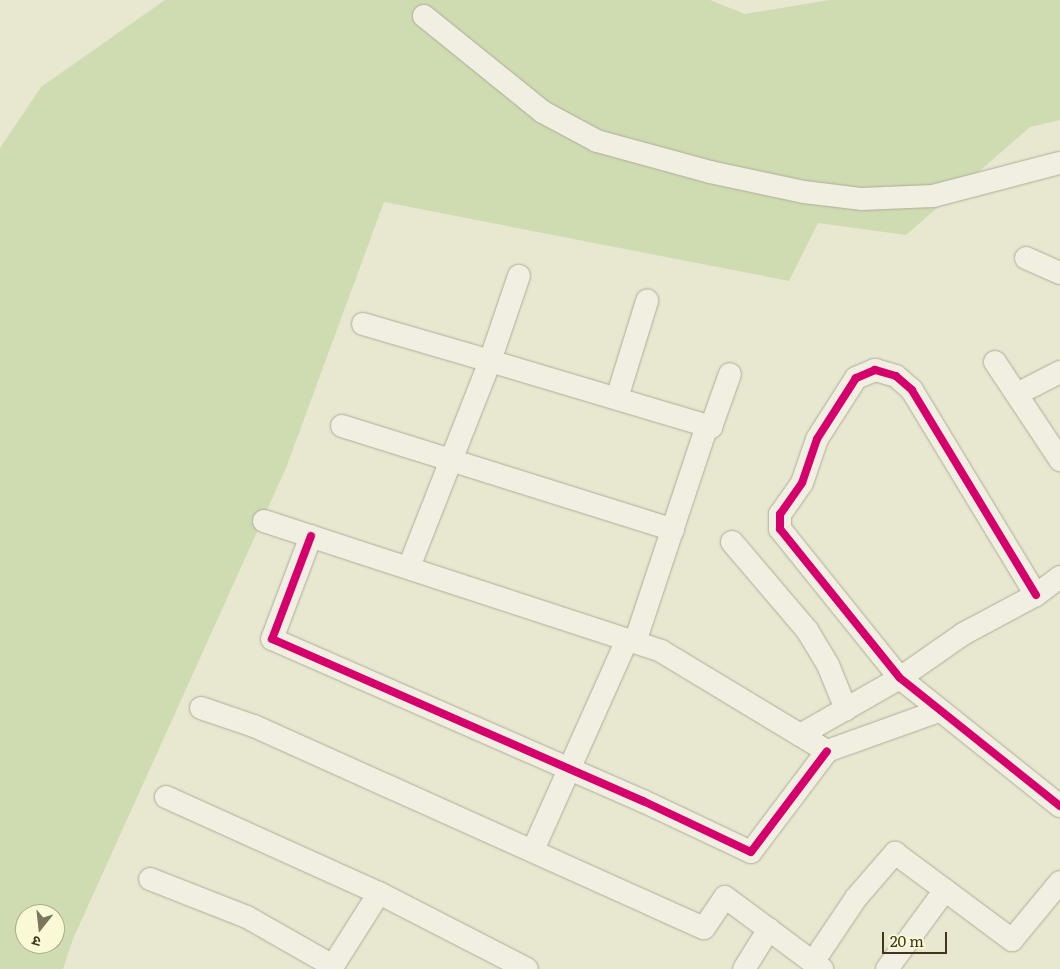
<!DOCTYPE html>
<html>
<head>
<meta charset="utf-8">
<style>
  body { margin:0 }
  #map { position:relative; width:1060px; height:969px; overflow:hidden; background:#e8e8d0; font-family:Literata,"Noto Sans Devanagari",serif }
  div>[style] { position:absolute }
  .green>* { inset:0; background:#cfdcb1 }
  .roads { filter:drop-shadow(0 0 1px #aeac98) drop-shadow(0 0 1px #aeac98) }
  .street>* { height:22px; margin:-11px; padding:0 11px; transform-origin:11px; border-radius:11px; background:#f0efe1 }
  .cycleway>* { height:8px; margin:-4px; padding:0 4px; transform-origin:4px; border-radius:4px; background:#d6006c }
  span { translate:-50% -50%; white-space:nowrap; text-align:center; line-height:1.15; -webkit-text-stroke:5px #f9f9d5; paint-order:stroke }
  .north { position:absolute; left:15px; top:904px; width:50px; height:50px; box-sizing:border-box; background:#f9f9d5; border:1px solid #aeab8c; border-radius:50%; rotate:196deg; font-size:14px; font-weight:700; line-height:20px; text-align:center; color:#3e371e }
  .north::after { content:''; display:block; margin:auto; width:18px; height:22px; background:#7a755c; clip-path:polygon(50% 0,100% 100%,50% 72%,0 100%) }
  .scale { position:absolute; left:882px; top:932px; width:65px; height:22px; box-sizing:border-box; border:2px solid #3e371e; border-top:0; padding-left:6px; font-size:15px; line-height:18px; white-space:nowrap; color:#3e371e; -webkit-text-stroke:4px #f9f9d5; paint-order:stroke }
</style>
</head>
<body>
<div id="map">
  <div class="green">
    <i style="clip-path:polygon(evenodd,165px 0,710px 0,745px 14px,829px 0,1060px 0,1060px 120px,1030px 127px,906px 235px,818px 223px,789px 281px,384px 202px,286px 468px,73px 939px,63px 969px,0 969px,0 148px,41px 87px,165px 0,25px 914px,55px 914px,55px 944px,25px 944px,25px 914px)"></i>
  </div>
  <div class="roads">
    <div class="street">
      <i style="left:424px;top:16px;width:153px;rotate:38.9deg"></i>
      <i style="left:543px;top:112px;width:61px;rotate:28.2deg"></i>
      <i style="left:597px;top:141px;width:117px;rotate:15.3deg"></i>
      <i style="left:710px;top:172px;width:96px;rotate:12deg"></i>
      <i style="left:804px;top:192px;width:57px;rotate:7deg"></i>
      <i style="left:861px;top:199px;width:72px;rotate:-2.4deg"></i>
      <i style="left:933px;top:196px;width:131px;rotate:-14.6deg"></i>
      <i style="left:1026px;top:258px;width:37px;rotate:24deg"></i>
      <i style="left:363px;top:324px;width:132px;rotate:16.2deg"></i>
      <i style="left:490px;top:361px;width:90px;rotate:-71.2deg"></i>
      <i style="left:995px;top:362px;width:118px;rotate:56.4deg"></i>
      <i style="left:1017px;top:394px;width:48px;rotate:-27.1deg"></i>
      <i style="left:617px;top:398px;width:102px;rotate:-72.8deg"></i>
      <i style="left:342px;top:426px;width:347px;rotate:17.4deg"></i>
      <i style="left:264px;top:521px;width:418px;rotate:18.1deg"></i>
      <i style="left:661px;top:651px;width:194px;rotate:31.1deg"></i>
      <i style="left:827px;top:751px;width:119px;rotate:-19.7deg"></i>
      <i style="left:311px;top:536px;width:110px;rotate:110.7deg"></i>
      <i style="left:272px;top:639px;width:405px;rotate:23.6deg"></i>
      <i style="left:643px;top:801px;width:119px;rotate:25.3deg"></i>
      <i style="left:751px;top:852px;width:126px;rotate:-53deg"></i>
      <i style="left:732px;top:542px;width:116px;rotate:49.6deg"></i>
      <i style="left:807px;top:630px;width:41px;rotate:59deg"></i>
      <i style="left:828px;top:665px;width:48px;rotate:67.8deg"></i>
      <i style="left:409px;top:567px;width:221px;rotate:-68.5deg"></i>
      <i style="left:490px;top:361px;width:231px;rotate:16.6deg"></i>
      <i style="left:711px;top:427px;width:56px;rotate:-70.3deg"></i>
      <i style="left:1036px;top:595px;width:240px;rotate:-121.2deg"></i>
      <i style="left:912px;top:390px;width:21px;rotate:-139deg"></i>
      <i style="left:896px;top:376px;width:22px;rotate:-164deg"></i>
      <i style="left:875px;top:370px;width:21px;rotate:157deg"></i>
      <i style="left:856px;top:378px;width:72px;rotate:122.6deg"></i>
      <i style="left:817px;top:439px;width:46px;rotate:108.8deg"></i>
      <i style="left:802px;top:483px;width:38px;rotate:125deg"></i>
      <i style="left:780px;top:514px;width:15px;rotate:90deg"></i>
      <i style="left:780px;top:529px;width:191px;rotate:51.2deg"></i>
      <i style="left:900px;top:678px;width:205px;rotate:38.7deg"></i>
      <i style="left:635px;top:642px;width:228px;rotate:-71.6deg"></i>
      <i style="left:201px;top:708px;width:56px;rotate:18.8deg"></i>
      <i style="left:254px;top:726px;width:493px;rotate:24.2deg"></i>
      <i style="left:704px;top:928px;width:37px;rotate:-56deg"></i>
      <i style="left:725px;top:897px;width:121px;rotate:36.6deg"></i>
      <i style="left:800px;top:735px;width:115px;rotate:-29.7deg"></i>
      <i style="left:900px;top:678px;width:77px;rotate:-34.9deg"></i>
      <i style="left:963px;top:634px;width:83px;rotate:-28.1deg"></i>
      <i style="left:1036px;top:595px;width:30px;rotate:-37deg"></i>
      <i style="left:166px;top:797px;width:234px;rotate:24.3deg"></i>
      <i style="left:379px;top:893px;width:166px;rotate:27.2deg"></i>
      <i style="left:533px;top:850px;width:230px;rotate:-65.9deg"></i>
      <i style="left:150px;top:879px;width:104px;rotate:21.4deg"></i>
      <i style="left:247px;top:917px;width:99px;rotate:29.7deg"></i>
      <i style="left:813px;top:962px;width:77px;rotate:-56.1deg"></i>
      <i style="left:856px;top:898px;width:60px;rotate:-49.1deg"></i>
      <i style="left:895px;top:853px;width:146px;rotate:36.6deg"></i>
      <i style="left:1012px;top:940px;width:75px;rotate:-50.4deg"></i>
      <i style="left:331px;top:969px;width:90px;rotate:-57.7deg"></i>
      <i style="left:744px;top:969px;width:47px;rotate:-58deg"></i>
      <i style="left:887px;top:969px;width:98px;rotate:-53.7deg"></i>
    </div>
  </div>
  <div class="cycleway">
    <i style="left:311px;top:536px;width:110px;rotate:110.7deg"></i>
    <i style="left:272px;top:639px;width:405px;rotate:23.6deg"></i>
    <i style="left:643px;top:801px;width:119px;rotate:25.3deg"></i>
    <i style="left:751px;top:852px;width:126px;rotate:-53deg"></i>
    <i style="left:1036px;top:595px;width:240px;rotate:-121.2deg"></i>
    <i style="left:912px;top:390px;width:21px;rotate:-139deg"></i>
    <i style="left:896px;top:376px;width:22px;rotate:-164deg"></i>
    <i style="left:875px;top:370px;width:21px;rotate:157deg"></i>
    <i style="left:856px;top:378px;width:72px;rotate:122.6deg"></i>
    <i style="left:817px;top:439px;width:46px;rotate:108.8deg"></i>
    <i style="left:802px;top:483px;width:38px;rotate:125deg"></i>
    <i style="left:780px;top:514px;width:15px;rotate:90deg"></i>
    <i style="left:780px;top:529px;width:191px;rotate:51.2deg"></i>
    <i style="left:900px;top:678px;width:205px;rotate:38.7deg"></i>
  </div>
  <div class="north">उ</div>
  <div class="scale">20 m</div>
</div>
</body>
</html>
